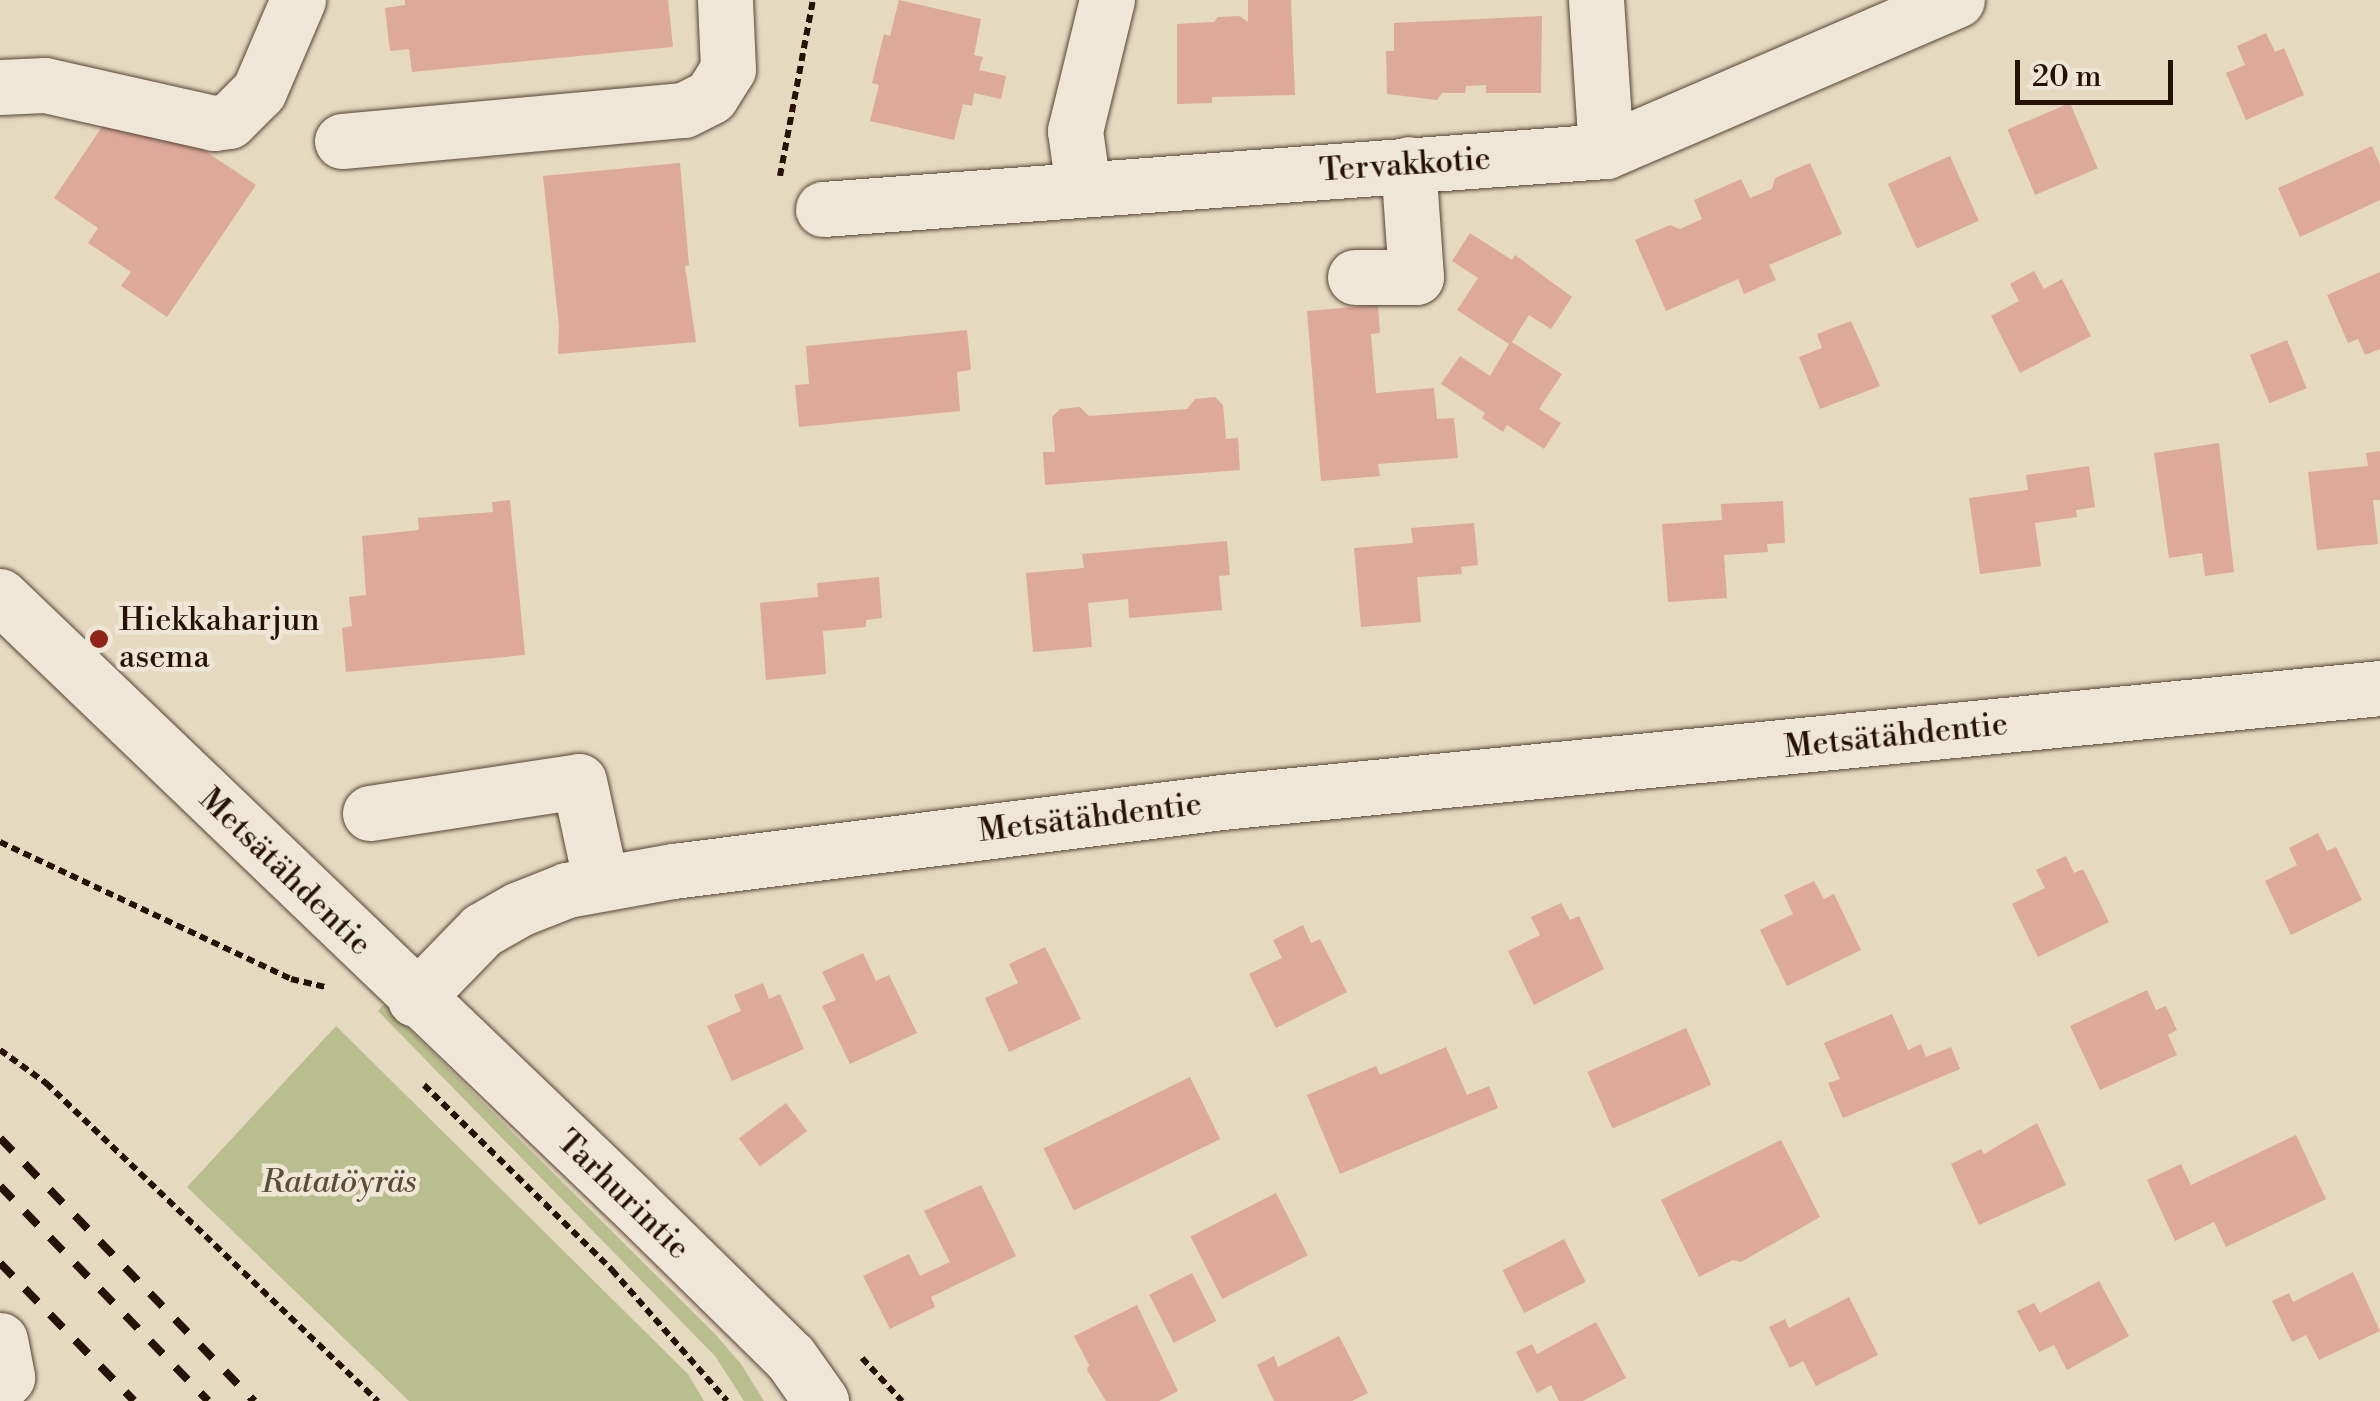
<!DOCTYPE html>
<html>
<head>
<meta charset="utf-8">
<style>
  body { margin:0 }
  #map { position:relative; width:2380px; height:1401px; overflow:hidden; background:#e5d9c0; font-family:"Libre Bodoni",serif }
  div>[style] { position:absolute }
  .green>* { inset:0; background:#b9be8f }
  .building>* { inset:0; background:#dda99a; transform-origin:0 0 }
  .path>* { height:6px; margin-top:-3px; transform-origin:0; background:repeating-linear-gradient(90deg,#251205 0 8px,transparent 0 13px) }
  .roads { filter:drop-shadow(0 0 2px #554434) drop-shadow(0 0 2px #554434) }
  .minor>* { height:55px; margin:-27.5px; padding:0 27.5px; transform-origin:27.5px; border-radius:27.5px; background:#eee6d6 }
  .rail>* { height:8px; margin-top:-4px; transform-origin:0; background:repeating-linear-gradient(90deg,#251205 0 18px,transparent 0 36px) }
  .dots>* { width:28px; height:28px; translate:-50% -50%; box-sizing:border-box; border:5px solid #eee6d6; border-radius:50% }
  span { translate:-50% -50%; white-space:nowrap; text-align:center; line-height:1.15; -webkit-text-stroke:9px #eee6d6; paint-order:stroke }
  .street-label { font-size:32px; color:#251205 }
  .poi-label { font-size:32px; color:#251205 }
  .left { translate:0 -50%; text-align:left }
  .park-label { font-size:32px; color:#594e35; font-style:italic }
  .scale { position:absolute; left:2015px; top:60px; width:158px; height:45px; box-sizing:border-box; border:5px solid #251205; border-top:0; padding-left:12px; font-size:30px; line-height:35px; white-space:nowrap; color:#251205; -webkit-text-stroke:8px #eee6d6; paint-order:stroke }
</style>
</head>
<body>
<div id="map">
  <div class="green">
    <i style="clip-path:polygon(384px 1004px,715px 1334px,741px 1364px,764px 1401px,744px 1401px,715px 1356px,378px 1011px)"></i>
    <i style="clip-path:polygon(336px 1026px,688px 1374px,704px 1401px,409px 1401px,187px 1187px)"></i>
  </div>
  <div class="building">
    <i style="clip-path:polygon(405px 0,668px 0,673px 47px,412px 72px,409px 49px,390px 51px,385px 8px,405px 5px)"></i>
    <i style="clip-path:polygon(899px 0,981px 19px,974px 55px,983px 57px,979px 70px,1006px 76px,1001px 99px,974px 93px,972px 106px,963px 104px,954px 140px,870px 121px,879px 85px,872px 83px,884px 34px,890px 36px)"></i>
    <i style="clip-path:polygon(1248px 0,1291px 0,1295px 95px,1212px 97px,1212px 103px,1177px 104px,1177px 24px,1214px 22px,1218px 17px,1239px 16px,1248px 22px)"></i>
    <i style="clip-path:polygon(1542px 16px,1541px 93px,1486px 93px,1486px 85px,1466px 86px,1465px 93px,1442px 93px,1437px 100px,1387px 94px,1386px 51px,1394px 51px,1394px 23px)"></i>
    <i style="clip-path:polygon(2266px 33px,2275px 52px,2284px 48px,2304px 95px,2246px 120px,2226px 73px,2245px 65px,2237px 46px)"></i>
    <i style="left:2070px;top:103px;width:71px;height:68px;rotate:67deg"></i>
    <i style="clip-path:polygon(114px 109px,166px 125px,256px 185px,167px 317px,121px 286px,131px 272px,88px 243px,98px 228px,54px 198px)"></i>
    <i style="clip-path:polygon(2372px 146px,2380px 165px,2380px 200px,2300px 237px,2278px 188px)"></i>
    <i style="left:1950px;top:156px;width:71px;height:68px;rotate:66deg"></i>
    <i style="clip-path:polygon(680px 163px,689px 265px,685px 266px,696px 342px,558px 354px,559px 326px,543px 176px)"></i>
    <i style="clip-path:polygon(1810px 163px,1842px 234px,1769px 265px,1776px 280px,1744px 294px,1738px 279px,1666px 311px,1635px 240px,1670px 225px,1680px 229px,1702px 219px,1694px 200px,1741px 179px,1750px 198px,1772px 189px,1775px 178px)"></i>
    <i style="clip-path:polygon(1470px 233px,1512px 260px,1515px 255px,1572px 297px,1551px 329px,1529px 315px,1512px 342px,1562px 374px,1539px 409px,1561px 423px,1544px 449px,1507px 425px,1503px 432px,1482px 418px,1485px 413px,1441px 384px,1460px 356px,1490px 376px,1509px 344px,1457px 310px,1478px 278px,1452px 261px)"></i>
    <i style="clip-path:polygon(2034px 271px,2044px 289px,2062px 279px,2091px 336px,2020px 373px,1991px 316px,2019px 301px,2010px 284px)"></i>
    <i style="clip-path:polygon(2380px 272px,2380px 349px,2365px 355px,2358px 339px,2348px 343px,2327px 295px)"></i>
    <i style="clip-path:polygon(1378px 305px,1380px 333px,1371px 334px,1376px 393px,1434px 388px,1437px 419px,1454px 418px,1458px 458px,1378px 464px,1380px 476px,1321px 481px,1307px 311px)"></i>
    <i style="clip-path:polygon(1851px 321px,1880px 386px,1820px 409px,1799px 357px,1822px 348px,1817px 334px)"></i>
    <i style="clip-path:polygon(967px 330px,971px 370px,957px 372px,960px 411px,799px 427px,795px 385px,809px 384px,806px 346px)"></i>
    <i style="left:2287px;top:340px;width:52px;height:40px;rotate:68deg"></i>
    <i style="clip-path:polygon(1215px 397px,1223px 405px,1226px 439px,1238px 438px,1240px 470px,1045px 485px,1043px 452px,1055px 452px,1052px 417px,1060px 409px,1080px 407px,1089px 416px,1187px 409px,1195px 399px)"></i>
    <i style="clip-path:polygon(2219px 443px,2234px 572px,2205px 576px,2202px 553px,2169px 558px,2154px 453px)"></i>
    <i style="clip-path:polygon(2380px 451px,2380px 500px,2373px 500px,2378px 544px,2317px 550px,2308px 472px,2368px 466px,2366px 453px)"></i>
    <i style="clip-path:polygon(2089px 466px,2095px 507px,2076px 510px,2077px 517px,2035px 523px,2041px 566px,1980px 574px,1969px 498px,2028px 490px,2026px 475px)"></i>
    <i style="clip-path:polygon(510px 500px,525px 655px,346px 672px,342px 628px,352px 626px,349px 597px,366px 595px,362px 536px,419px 530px,418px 518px,493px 512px,492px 502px)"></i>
    <i style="clip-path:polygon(1783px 501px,1785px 543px,1767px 544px,1768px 552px,1724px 555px,1727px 598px,1668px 602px,1662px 524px,1722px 520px,1721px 504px)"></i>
    <i style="clip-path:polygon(1474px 523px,1478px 565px,1461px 567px,1462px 574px,1417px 577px,1421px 622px,1361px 627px,1354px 548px,1413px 543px,1411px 528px)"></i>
    <i style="clip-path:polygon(1227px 541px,1230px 575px,1219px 576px,1222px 610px,1129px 618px,1128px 599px,1088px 603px,1092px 647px,1033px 652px,1026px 573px,1084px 568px,1082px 554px)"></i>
    <i style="clip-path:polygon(879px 577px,882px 618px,866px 620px,866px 627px,823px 631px,826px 674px,766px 680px,760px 603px,818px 597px,817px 583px)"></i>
    <i style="clip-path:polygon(2318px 833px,2327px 851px,2336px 847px,2362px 900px,2291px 935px,2265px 881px,2297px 865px,2289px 848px)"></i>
    <i style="clip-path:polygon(2066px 856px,2074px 873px,2083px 869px,2109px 922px,2038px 957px,2012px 904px,2045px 888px,2036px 870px)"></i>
    <i style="clip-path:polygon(1814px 881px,1824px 899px,1834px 894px,1861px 950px,1787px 986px,1760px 930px,1793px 914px,1784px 895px)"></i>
    <i style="clip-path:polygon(1561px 903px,1570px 920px,1579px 916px,1604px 969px,1534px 1005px,1508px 951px,1540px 935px,1531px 917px)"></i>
    <i style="clip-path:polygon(1303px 925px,1311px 943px,1320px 939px,1347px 992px,1276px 1028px,1249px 974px,1282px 958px,1273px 940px)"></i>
    <i style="clip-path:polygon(1045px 947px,1081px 1019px,1009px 1052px,985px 998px,1018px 983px,1009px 964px)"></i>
    <i style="clip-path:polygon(863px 953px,876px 981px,889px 975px,917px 1033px,850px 1064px,822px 1006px,836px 1000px,822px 972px)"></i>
    <i style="clip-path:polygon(763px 983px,769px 999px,780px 994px,804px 1049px,732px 1081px,707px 1026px,741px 1011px,734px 995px)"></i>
    <i style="clip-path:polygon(2147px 990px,2156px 1010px,2166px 1006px,2177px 1030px,2168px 1035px,2177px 1055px,2100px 1090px,2070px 1026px)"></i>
    <i style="clip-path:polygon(1892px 1014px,1908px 1050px,1921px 1044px,1926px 1057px,1951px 1047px,1960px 1069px,1843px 1118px,1828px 1083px,1840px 1079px,1824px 1043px)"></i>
    <i style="left:1686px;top:1028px;width:62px;height:108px;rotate:66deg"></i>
    <i style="clip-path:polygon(1446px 1047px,1467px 1095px,1489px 1086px,1498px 1108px,1340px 1174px,1307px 1095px,1376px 1066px,1380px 1075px)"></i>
    <i style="left:1190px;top:1077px;width:69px;height:163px;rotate:64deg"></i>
    <i style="left:786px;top:1103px;width:35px;height:59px;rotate:53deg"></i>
    <i style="clip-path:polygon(2037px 1123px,2066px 1185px,1979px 1225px,1951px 1164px,1981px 1149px,1984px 1154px)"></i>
    <i style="clip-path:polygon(2296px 1135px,2326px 1199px,2226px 1247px,2214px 1222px,2175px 1241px,2147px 1180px,2181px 1164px,2191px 1185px)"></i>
    <i style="clip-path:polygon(1781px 1140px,1820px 1217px,1741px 1262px,1733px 1260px,1699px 1277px,1661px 1200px)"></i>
    <i style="clip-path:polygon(981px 1185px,1016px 1256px,931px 1297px,935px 1307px,890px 1329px,863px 1276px,909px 1254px,920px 1276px,950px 1262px,924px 1211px)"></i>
    <i style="left:1276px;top:1193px;width:70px;height:96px;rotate:63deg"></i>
    <i style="left:1564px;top:1239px;width:48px;height:69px;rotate:63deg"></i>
    <i style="clip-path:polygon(2353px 1272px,2380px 1331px,2319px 1360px,2306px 1335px,2292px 1342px,2272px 1301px,2289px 1293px,2293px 1302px)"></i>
    <i style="left:1192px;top:1273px;width:54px;height:48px;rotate:63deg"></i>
    <i style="clip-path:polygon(2099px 1281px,2129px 1336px,2067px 1370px,2054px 1345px,2039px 1352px,2017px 1311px,2034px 1303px,2040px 1313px)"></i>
    <i style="clip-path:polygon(1849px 1297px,1878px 1355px,1816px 1386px,1803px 1361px,1790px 1368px,1769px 1327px,1785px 1319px,1789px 1328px)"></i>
    <i style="clip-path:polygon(1137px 1305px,1178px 1391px,1159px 1401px,1106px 1401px,1087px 1370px,1089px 1365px,1074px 1336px)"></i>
    <i style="clip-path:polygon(1596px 1322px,1626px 1378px,1583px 1401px,1559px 1401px,1551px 1385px,1537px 1393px,1516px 1352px,1532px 1344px,1537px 1354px)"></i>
    <i style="clip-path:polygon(1339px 1336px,1368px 1393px,1352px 1401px,1274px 1401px,1257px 1365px,1274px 1356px,1278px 1367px)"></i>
  </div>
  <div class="path">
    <i style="left:780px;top:176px;width:179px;rotate:-79.4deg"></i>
    <i style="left:0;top:842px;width:322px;rotate:25.2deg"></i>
    <i style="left:291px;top:979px;width:37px;rotate:13deg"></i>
    <i style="left:0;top:1050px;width:57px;rotate:35.7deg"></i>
    <i style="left:46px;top:1083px;width:460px;rotate:43.8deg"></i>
    <i style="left:424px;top:1085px;width:264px;rotate:44.5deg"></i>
    <i style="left:612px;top:1270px;width:174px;rotate:48.7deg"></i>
    <i style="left:862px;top:1358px;width:59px;rotate:47.1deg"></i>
  </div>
  <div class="roads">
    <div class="minor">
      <i style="left:1596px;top:0;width:151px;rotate:86.2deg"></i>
      <i style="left:0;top:87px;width:45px;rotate:-2.5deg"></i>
      <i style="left:45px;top:85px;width:173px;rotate:12.7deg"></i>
      <i style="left:214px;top:123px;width:15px;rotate:-8deg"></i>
      <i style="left:229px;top:121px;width:42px;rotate:-45deg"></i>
      <i style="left:259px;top:91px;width:99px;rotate:-66.8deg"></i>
      <i style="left:342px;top:141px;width:343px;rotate:-5.2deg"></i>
      <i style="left:684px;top:110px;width:30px;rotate:-27deg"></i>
      <i style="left:711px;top:96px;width:32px;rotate:-58deg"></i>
      <i style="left:728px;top:69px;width:69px;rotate:-92.5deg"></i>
      <i style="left:1083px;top:187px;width:57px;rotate:-98.1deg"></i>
      <i style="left:1075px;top:131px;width:135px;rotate:-76.3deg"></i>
      <i style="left:823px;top:209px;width:785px;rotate:-4.24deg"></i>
      <i style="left:1606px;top:151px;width:382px;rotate:-23.3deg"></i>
      <i style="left:1355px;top:277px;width:61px"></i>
      <i style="left:1416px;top:277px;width:113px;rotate:-94deg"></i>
      <i style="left:0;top:596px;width:874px;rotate:43.79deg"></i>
      <i style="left:631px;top:1201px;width:223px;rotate:44.5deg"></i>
      <i style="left:790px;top:1357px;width:54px;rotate:54.8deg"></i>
      <i style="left:370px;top:813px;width:211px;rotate:-8.7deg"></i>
      <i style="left:579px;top:781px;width:104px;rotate:77.8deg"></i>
      <i style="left:415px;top:999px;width:96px;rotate:-45.8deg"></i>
      <i style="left:482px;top:930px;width:43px;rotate:-29.6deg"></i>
      <i style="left:519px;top:909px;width:52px;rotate:-21.6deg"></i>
      <i style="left:567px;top:890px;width:108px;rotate:-10.2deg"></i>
      <i style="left:673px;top:871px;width:553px;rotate:-7.16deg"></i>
      <i style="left:1222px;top:802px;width:1164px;rotate:-5.62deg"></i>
      <i style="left:0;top:1340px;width:38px;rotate:79deg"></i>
      <i style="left:7px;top:1377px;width:11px;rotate:131deg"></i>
    </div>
  </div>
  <div class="rail">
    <i style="left:0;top:1138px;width:366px;rotate:46deg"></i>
    <i style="left:0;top:1186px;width:299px;rotate:45.9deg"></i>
    <i style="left:0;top:1263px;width:192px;rotate:45.8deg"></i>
  </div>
  <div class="dots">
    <i style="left:99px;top:639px;background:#8f2418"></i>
  </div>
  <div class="street-label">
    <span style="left:1405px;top:165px;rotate:-4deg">Tervakkotie</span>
    <span style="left:1896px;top:736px;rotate:-6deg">Metsätähdentie</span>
    <span style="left:1090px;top:818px;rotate:-7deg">Metsätähdentie</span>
    <span style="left:285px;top:872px;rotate:44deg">Metsätähdentie</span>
    <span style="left:623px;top:1195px;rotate:44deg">Tarhurintie</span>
  </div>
  <div class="poi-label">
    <span class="left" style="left:119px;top:639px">Hiekkaharjun<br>asema</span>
  </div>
  <div class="park-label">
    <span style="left:339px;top:1182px">Ratatöyräs</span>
  </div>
  <div class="scale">20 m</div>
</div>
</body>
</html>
